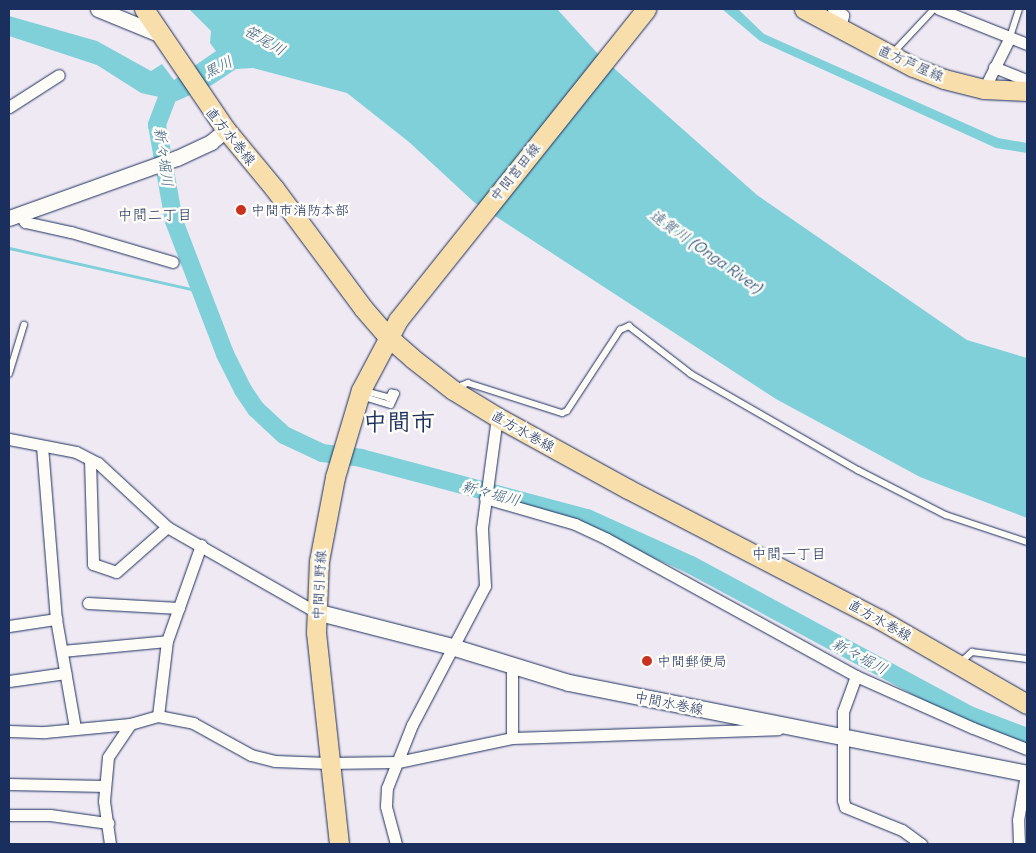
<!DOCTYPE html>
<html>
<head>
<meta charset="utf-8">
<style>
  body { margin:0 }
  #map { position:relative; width:1036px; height:853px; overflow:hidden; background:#efe9f4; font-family:Delius,"Klee One",sans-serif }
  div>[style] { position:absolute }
  .water>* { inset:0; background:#80d0da }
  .stream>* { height:3px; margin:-1.5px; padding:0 1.5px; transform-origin:1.5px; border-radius:1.5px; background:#80d0da }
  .river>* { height:18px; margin:-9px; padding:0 9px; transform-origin:9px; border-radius:9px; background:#80d0da }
  .roads { filter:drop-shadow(0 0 1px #1b2f5e) drop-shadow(0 0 1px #1b2f5e) }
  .service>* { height:5.5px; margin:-2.75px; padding:0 2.75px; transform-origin:2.75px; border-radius:2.75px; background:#fdfcf7 }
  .minor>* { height:11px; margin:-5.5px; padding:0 5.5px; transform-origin:5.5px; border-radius:5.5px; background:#fdfcf7 }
  .tertiary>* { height:15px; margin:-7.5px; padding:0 7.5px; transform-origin:7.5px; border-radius:7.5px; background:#fdfcf7 }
  .secondary>* { height:16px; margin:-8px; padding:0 8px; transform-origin:8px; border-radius:8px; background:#fdfcf7 }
  .primary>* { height:19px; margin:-9.5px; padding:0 9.5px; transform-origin:9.5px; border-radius:9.5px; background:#f8deab }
  .dots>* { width:14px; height:14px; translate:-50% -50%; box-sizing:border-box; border:2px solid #fdfcf7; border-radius:50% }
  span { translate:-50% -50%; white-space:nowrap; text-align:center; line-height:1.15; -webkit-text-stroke:5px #fdfcf7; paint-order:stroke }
  .street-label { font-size:14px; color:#1b2f5e }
  .poi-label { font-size:14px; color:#1b2f5e }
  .left { translate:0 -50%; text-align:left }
  .water-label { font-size:15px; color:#395f83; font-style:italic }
  .neighbourhood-label { font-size:15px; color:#1b2f5e }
  .town-label { font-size:24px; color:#1b2f5e; font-weight:700 }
  .frame { position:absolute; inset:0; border:10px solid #1b2f5e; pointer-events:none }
</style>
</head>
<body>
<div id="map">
  <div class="water">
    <i style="clip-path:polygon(189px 9px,557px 9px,599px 55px,757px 195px,967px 340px,1027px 358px,1027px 518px,920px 477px,776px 399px,475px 203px,409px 142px,347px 93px,253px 68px,236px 69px,212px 85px,177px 101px,141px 93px,97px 65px,9px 36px,9px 16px,97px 41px,151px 71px,162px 64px,174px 80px,216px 51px,210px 43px,211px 31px)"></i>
    <i style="clip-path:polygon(722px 9px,738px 9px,764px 34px,998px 138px,1027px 143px,1027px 153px,996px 148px,760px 41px)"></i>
  </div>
  <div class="stream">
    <i style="left:9px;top:248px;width:196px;rotate:12.7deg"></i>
  </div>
  <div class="river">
    <i style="left:169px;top:93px;width:34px;rotate:111deg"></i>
    <i style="left:157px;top:125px;width:97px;rotate:80deg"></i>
    <i style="left:174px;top:221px;width:142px;rotate:69deg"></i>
    <i style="left:225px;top:354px;width:40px;rotate:63.4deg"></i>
    <i style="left:243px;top:390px;width:23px;rotate:56deg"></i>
    <i style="left:256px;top:409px;width:38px;rotate:43deg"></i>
    <i style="left:284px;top:435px;width:42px;rotate:25.3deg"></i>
    <i style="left:322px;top:453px;width:39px;rotate:7deg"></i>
    <i style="left:361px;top:458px;width:234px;rotate:14.9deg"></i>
    <i style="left:587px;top:518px;width:114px;rotate:24.3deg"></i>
    <i style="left:691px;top:565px;width:316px;rotate:28.3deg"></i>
    <i style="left:969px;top:715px;width:62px;rotate:20.8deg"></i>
  </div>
  <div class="roads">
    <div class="service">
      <i style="left:1010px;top:37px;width:29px;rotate:-72deg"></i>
      <i style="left:893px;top:53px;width:60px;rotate:-47deg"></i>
      <i style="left:9px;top:374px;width:51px;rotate:-73deg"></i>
      <i style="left:455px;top:388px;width:14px;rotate:-21deg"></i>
      <i style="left:468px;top:383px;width:99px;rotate:17.7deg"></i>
      <i style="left:562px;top:413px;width:5px;rotate:-22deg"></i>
      <i style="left:567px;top:411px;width:97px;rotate:-56.8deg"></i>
      <i style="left:620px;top:330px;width:10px;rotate:-24deg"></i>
      <i style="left:629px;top:326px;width:78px;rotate:37.7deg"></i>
      <i style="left:691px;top:374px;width:193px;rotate:29.9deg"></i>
      <i style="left:858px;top:470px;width:99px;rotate:27.1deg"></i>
      <i style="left:946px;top:515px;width:85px;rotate:18.4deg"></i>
      <i style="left:361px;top:396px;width:31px;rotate:17deg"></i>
      <i style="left:391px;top:405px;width:12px;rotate:-66deg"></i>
      <i style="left:396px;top:394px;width:4px;rotate:-166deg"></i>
      <i style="left:392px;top:393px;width:6px;rotate:121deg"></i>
      <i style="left:389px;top:398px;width:27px;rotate:-165deg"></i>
      <i style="left:961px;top:662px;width:15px;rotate:-42deg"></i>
      <i style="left:972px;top:652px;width:55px;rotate:7.3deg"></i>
    </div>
    <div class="minor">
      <i style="left:833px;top:9px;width:12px;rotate:31deg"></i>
      <i style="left:843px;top:15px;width:14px;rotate:102deg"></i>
      <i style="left:939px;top:9px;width:95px;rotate:21.7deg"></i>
      <i style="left:994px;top:67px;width:35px;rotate:22deg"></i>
      <i style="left:984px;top:89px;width:58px;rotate:-63.4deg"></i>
      <i style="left:9px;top:107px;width:59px;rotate:-32.6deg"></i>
      <i style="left:20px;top:215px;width:9px;rotate:54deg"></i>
      <i style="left:25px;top:222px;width:47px;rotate:12.3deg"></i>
      <i style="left:71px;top:232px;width:106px;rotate:16.4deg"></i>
      <i style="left:9px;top:439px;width:68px;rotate:11deg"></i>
      <i style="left:76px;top:452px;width:25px;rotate:27deg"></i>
      <i style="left:98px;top:463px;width:94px;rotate:42.8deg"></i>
      <i style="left:167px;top:527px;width:172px;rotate:29.7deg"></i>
      <i style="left:42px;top:446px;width:174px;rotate:85.4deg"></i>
      <i style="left:56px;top:619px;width:111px;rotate:80.1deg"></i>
      <i style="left:90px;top:460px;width:104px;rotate:88.3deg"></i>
      <i style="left:93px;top:564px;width:24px;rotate:19deg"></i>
      <i style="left:116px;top:572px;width:68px;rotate:-41.4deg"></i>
      <i style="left:485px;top:498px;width:94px;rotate:16.1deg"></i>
      <i style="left:575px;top:524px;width:35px;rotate:25deg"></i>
      <i style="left:607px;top:539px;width:284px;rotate:28.8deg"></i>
      <i style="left:856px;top:676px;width:128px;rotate:24deg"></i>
      <i style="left:973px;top:728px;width:58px;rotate:21.3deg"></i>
      <i style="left:88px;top:603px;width:91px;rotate:3.1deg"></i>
      <i style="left:9px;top:626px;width:48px;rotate:-8.5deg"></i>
      <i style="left:62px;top:651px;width:105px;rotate:-5.4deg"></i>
      <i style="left:856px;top:676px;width:38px;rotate:110deg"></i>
      <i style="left:843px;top:712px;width:88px;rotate:90deg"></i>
      <i style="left:843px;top:800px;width:7px;rotate:74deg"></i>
      <i style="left:845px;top:807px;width:61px;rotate:22deg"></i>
      <i style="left:902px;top:830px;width:24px;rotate:36deg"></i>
      <i style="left:9px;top:681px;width:57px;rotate:-8.1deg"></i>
      <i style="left:158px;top:716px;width:76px;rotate:-83.2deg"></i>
      <i style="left:167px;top:641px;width:102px;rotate:-70.5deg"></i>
      <i style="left:9px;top:731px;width:36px;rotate:2deg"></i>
      <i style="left:45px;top:732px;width:85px;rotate:-5.4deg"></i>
      <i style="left:130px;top:724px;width:29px;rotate:-16deg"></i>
      <i style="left:158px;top:716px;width:36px;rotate:11deg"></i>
      <i style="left:193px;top:723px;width:66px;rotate:28.9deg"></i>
      <i style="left:251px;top:755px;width:25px;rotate:14deg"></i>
      <i style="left:275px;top:761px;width:53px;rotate:2.2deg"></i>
      <i style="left:328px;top:763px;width:70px;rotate:-0.8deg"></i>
      <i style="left:398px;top:762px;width:116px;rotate:-11.9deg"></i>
      <i style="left:512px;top:738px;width:266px;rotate:-1.9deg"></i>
      <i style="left:512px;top:738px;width:71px;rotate:-90deg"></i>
      <i style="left:9px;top:784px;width:96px;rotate:1.2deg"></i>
      <i style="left:9px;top:815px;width:41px"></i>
      <i style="left:50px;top:815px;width:59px;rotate:7.9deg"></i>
      <i style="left:110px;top:844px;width:43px;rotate:-97.9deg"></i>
      <i style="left:104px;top:801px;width:44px;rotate:-84.8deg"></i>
      <i style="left:108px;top:757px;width:40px;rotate:-56deg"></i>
      <i style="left:396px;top:844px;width:39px;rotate:-105deg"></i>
      <i style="left:386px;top:806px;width:18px;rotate:-87deg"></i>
      <i style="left:387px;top:788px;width:68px;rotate:-68.4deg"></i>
      <i style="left:412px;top:725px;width:157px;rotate:-62.3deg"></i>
      <i style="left:485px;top:586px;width:58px;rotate:-93deg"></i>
      <i style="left:482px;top:528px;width:112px;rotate:-82.3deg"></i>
      <i style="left:1019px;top:844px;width:24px;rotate:-92deg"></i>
      <i style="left:1018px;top:820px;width:47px;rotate:-80.1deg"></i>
    </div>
    <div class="tertiary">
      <i style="left:98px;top:9px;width:68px;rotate:22.4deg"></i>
      <i style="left:9px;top:218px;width:178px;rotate:-19.7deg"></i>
      <i style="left:177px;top:158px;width:38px;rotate:-25deg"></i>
      <i style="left:211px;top:142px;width:19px;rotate:-39deg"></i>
    </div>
    <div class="secondary">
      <i style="left:316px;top:612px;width:140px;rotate:14.4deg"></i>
      <i style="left:452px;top:647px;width:122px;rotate:17.1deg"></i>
      <i style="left:569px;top:683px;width:467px;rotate:11.2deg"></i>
    </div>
    <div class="primary">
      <i style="left:144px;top:9px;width:146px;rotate:55.9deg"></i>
      <i style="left:226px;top:130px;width:75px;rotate:50.4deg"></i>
      <i style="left:274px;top:188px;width:149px;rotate:53.4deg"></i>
      <i style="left:363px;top:308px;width:37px;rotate:49deg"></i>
      <i style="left:387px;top:336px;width:33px;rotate:41deg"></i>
      <i style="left:412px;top:358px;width:52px;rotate:38deg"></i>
      <i style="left:453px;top:390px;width:52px;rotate:31.5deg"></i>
      <i style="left:497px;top:417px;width:149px;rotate:28.8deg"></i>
      <i style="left:628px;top:489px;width:283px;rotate:27.4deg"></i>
      <i style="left:879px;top:619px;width:171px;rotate:29.9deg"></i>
      <i style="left:804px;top:9px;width:123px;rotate:28deg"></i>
      <i style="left:913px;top:67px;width:33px;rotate:21deg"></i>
      <i style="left:944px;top:79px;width:41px;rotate:14deg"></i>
      <i style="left:984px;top:89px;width:43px;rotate:2.7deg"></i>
      <i style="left:339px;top:844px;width:213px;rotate:-96.2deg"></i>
      <i style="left:316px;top:632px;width:71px;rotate:-87.6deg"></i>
      <i style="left:319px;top:561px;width:86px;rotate:-79.2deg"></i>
      <i style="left:335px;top:477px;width:91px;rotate:-73.4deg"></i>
      <i style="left:361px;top:390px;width:79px;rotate:-62.1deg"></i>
      <i style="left:398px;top:320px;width:398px;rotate:-51.4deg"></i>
    </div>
  </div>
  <div class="dots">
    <i style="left:241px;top:210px;background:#c8321e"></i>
    <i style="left:647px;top:661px;background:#c8321e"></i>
  </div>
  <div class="street-label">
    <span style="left:911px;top:63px;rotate:24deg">直方芦屋線</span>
    <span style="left:231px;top:136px;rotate:51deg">直方水巻線</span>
    <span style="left:515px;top:172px;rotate:-51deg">中間宮田線</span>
    <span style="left:523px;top:431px;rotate:29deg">直方水巻線</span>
    <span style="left:319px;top:585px;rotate:-87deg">中間引野線</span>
    <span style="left:880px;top:620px;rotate:29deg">直方水巻線</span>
    <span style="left:669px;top:703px;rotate:11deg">中間水巻線</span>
  </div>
  <div class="poi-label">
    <span class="left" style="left:251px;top:210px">中間市消防本部</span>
    <span class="left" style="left:657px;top:661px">中間郵便局</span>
  </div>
  <div class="water-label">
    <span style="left:265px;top:40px;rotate:30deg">笹尾川</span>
    <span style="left:218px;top:67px;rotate:-27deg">黒川</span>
    <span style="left:164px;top:157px;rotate:82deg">新々堀川</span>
    <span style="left:706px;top:251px;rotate:35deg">遠賀川 (Onga River)</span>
    <span style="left:491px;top:493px;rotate:15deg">新々堀川</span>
    <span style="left:860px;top:656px;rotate:28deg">新々堀川</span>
  </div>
  <div class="neighbourhood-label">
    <span style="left:155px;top:215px">中間二丁目</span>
    <span style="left:789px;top:554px">中間一丁目</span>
  </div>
  <div class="town-label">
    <span style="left:399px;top:422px">中間市</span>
  </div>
  <div class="frame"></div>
</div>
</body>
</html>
